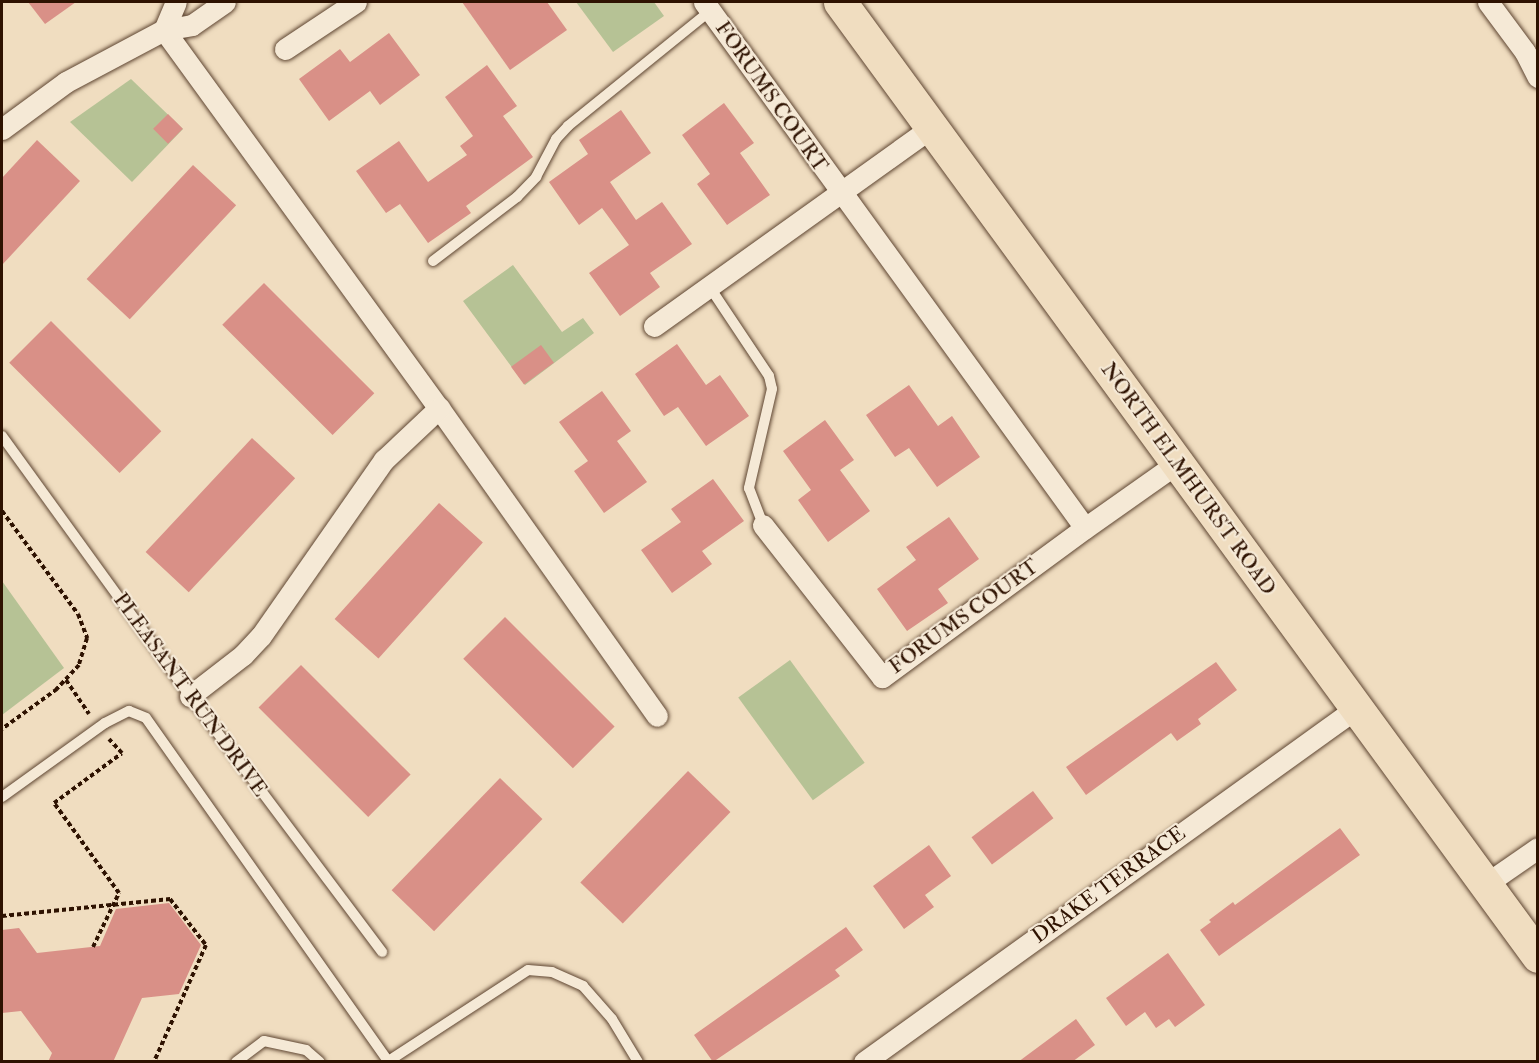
<!DOCTYPE html>
<html>
<head>
<meta charset="utf-8">
<style>
  body { margin:0 }
  #map { position:relative; width:1539px; height:1063px; overflow:hidden; background:#f0ddc0; font-family:"IM FELL Double Pica",serif }
  div>[style] { position:absolute }
  .green>* { inset:0; background:#b6c295; transform-origin:0 0 }
  .building>* { inset:0; background:#d99087; transform-origin:0 0 }
  .path>* { height:4px; margin-top:-2px; transform-origin:0; background:repeating-linear-gradient(90deg,#2e1201 0 4.5px,transparent 0 7.5px) }
  .roads { filter:drop-shadow(0 0 2px #5e4531) drop-shadow(0 0 2px #5e4531) }
  .lane>* { height:10px; margin:-5px; padding:0 5px; transform-origin:5px; border-radius:5px; background:#f5e9d6 }
  .street>* { height:21px; margin:-10.5px; padding:0 10.5px; transform-origin:10.5px; border-radius:10.5px; background:#f5e9d6 }
  .primary>* { height:33px; margin:-16.5px; padding:0 16.5px; transform-origin:16.5px; border-radius:16.5px; background:#f0ddc0 }
  span { translate:-50% -50%; white-space:nowrap; text-align:center; line-height:1.15; -webkit-text-stroke:4.5px #f5e9d6; paint-order:stroke }
  .street-label { font-size:21px; color:#2e1201 }
  .frame { position:absolute; inset:0; border:3px solid #2e1201; pointer-events:none }
</style>
</head>
<body>
<div id="map">
  <div class="green">
    <i style="clip-path:polygon(576px 2px,654px 2px,664px 16px,613px 52px)"></i>
    <i style="clip-path:polygon(131px 79px,183px 129px,132px 182px,70px 122px)"></i>
    <i style="clip-path:polygon(513px 265px,562px 332px,583px 318px,594px 333px,525px 385px,463px 301px)"></i>
    <i style="clip-path:polygon(2px 581px,64px 668px,2px 715px)"></i>
    <i style="left:790px;top:660px;width:127px;height:64px;rotate:54deg"></i>
  </div>
  <div class="building">
    <i style="clip-path:polygon(28px 2px,76px 2px,45px 24px)"></i>
    <i style="clip-path:polygon(462px 2px,547px 2px,567px 30px,510px 70px)"></i>
    <i style="clip-path:polygon(389px 33px,420px 75px,380px 105px,370px 91px,329px 121px,299px 79px,340px 49px,350px 62px)"></i>
    <i style="clip-path:polygon(487px 65px,517px 106px,503px 116px,533px 157px,466px 206px,471px 213px,428px 243px,400px 204px,386px 213px,356px 171px,399px 141px,428px 182px,467px 155px,460px 146px,473px 136px,445px 97px)"></i>
    <i style="clip-path:polygon(724px 103px,754px 143px,740px 153px,770px 195px,727px 225px,697px 184px,710px 174px,682px 135px)"></i>
    <i style="clip-path:polygon(621px 110px,651px 153px,610px 182px,636px 220px,662px 202px,692px 244px,650px 273px,660px 287px,620px 316px,589px 273px,629px 245px,602px 208px,579px 225px,549px 182px,588px 154px,579px 140px)"></i>
    <i style="left:168px;top:114px;width:21px;height:21px;rotate:45deg"></i>
    <i style="clip-path:polygon(37px 140px,80px 181px,2px 265px,2px 178px)"></i>
    <i style="left:193px;top:165px;width:59px;height:156px;rotate:43deg"></i>
    <i style="left:264px;top:283px;width:156px;height:59px;rotate:45deg"></i>
    <i style="left:51px;top:321px;width:156px;height:59px;rotate:45deg"></i>
    <i style="clip-path:polygon(677px 344px,706px 385px,720px 375px,749px 416px,706px 446px,678px 407px,664px 416px,635px 374px)"></i>
    <i style="left:541px;top:345px;width:22px;height:37px;rotate:54deg"></i>
    <i style="clip-path:polygon(909px 385px,938px 426px,952px 416px,980px 457px,937px 487px,909px 448px,895px 457px,866px 415px)"></i>
    <i style="clip-path:polygon(602px 391px,631px 431px,617px 441px,647px 482px,604px 513px,574px 471px,588px 461px,559px 422px)"></i>
    <i style="clip-path:polygon(825px 420px,854px 460px,840px 470px,870px 511px,828px 542px,798px 500px,811px 490px,783px 451px)"></i>
    <i style="left:252px;top:438px;width:59px;height:156px;rotate:43deg"></i>
    <i style="clip-path:polygon(713px 479px,744px 521px,702px 551px,712px 564px,672px 593px,641px 550px,681px 522px,671px 509px)"></i>
    <i style="left:439px;top:503px;width:59px;height:156px;rotate:42deg"></i>
    <i style="clip-path:polygon(949px 517px,979px 559px,938px 589px,948px 603px,907px 631px,877px 589px,916px 560px,906px 547px)"></i>
    <i style="left:505px;top:617px;width:155px;height:59px;rotate:45deg"></i>
    <i style="clip-path:polygon(1216px 662px,1237px 690px,1198px 719px,1201px 724px,1177px 741px,1171px 733px,1086px 795px,1066px 767px)"></i>
    <i style="left:301px;top:665px;width:155px;height:60px;rotate:45deg"></i>
    <i style="left:688px;top:771px;width:59px;height:155px;rotate:44deg"></i>
    <i style="left:500px;top:778px;width:59px;height:156px;rotate:44deg"></i>
    <i style="left:1033px;top:791px;width:34px;height:77px;rotate:53deg"></i>
    <i style="clip-path:polygon(1340px 828px,1360px 855px,1219px 956px,1200px 930px,1211px 922px,1209px 920px,1233px 902px,1235px 905px)"></i>
    <i style="clip-path:polygon(929px 845px,951px 876px,925px 895px,934px 907px,904px 929px,873px 886px)"></i>
    <i style="clip-path:polygon(169px 903px,201px 945px,179px 994px,142px 998px,113px 1062px,48px 1062px,52px 1053px,21px 1011px,2px 1013px,2px 930px,19px 928px,37px 953px,100px 946px,116px 909px)"></i>
    <i style="clip-path:polygon(846px 927px,863px 950px,835px 970px,840px 976px,713px 1062px,694px 1035px)"></i>
    <i style="clip-path:polygon(1168px 953px,1205px 1005px,1175px 1027px,1169px 1019px,1156px 1028px,1145px 1012px,1126px 1026px,1106px 998px)"></i>
    <i style="clip-path:polygon(1076px 1019px,1095px 1045px,1072px 1062px,1018px 1062px)"></i>
  </div>
  <div class="path">
    <i style="left:2px;top:511px;width:128px;rotate:53.6deg"></i>
    <i style="left:78px;top:614px;width:26px;rotate:69deg"></i>
    <i style="left:87px;top:638px;width:28px;rotate:107deg"></i>
    <i style="left:79px;top:665px;width:33px;rotate:133deg"></i>
    <i style="left:57px;top:689px;width:68px;rotate:144deg"></i>
    <i style="left:66px;top:680px;width:41px;rotate:55.9deg"></i>
    <i style="left:2px;top:916px;width:169px;rotate:-5.8deg"></i>
    <i style="left:170px;top:899px;width:58px;rotate:52deg"></i>
    <i style="left:206px;top:945px;width:128px;rotate:114deg"></i>
    <i style="left:93px;top:947px;width:60px;rotate:-64.3deg"></i>
    <i style="left:119px;top:893px;width:111px;rotate:-125.8deg"></i>
    <i style="left:54px;top:803px;width:84px;rotate:-36.3deg"></i>
    <i style="left:122px;top:753px;width:19px;rotate:-133deg"></i>
  </div>
  <div class="roads">
    <div class="lane">
      <i style="left:433px;top:261px;width:106px;rotate:-37.3deg"></i>
      <i style="left:517px;top:197px;width:28px;rotate:-46deg"></i>
      <i style="left:536px;top:177px;width:43px;rotate:-62.2deg"></i>
      <i style="left:556px;top:139px;width:18px;rotate:-47deg"></i>
      <i style="left:568px;top:126px;width:183px;rotate:-39deg"></i>
      <i style="left:709px;top:286px;width:108px;rotate:56.3deg"></i>
      <i style="left:769px;top:376px;width:13px;rotate:77deg"></i>
      <i style="left:772px;top:389px;width:102px;rotate:103.1deg"></i>
      <i style="left:749px;top:488px;width:40px;rotate:69deg"></i>
      <i style="left:2px;top:436px;width:321px;rotate:54.1deg"></i>
      <i style="left:190px;top:696px;width:320px;rotate:53.1deg"></i>
      <i style="left:2px;top:797px;width:127px;rotate:-35.7deg"></i>
      <i style="left:105px;top:723px;width:27px;rotate:-27deg"></i>
      <i style="left:129px;top:711px;width:18px;rotate:22deg"></i>
      <i style="left:146px;top:718px;width:420px;rotate:54.8deg"></i>
      <i style="left:236px;top:1062px;width:35px;rotate:-37deg"></i>
      <i style="left:264px;top:1041px;width:43px;rotate:12.1deg"></i>
      <i style="left:306px;top:1050px;width:18px;rotate:41deg"></i>
      <i style="left:387px;top:1062px;width:168px;rotate:-33.1deg"></i>
      <i style="left:528px;top:970px;width:24px;rotate:5deg"></i>
      <i style="left:552px;top:972px;width:34px;rotate:24deg"></i>
      <i style="left:583px;top:986px;width:44px;rotate:48.7deg"></i>
      <i style="left:612px;top:1019px;width:50px;rotate:58.8deg"></i>
    </div>
    <div class="street">
      <i style="left:704px;top:2px;width:649px;rotate:54.08deg"></i>
      <i style="left:1085px;top:528px;width:252px;rotate:143.7deg"></i>
      <i style="left:882px;top:677px;width:193px;rotate:-128.1deg"></i>
      <i style="left:1488px;top:2px;width:62px;rotate:53.5deg"></i>
      <i style="left:1525px;top:52px;width:28px;rotate:63deg"></i>
      <i style="left:164px;top:30px;width:467px;rotate:54deg"></i>
      <i style="left:439px;top:408px;width:377px;rotate:54.7deg"></i>
      <i style="left:164px;top:30px;width:30px;rotate:-67deg"></i>
      <i style="left:285px;top:49px;width:85px;rotate:-33.5deg"></i>
      <i style="left:2px;top:129px;width:79px;rotate:-36.3deg"></i>
      <i style="left:66px;top:82px;width:111px;rotate:-28deg"></i>
      <i style="left:164px;top:30px;width:28px;rotate:-10deg"></i>
      <i style="left:192px;top:25px;width:40px;rotate:-34.9deg"></i>
      <i style="left:654px;top:326px;width:342px;rotate:-35.6deg"></i>
      <i style="left:1085px;top:528px;width:113px;rotate:-35.2deg"></i>
      <i style="left:190px;top:696px;width:67px;rotate:-37.7deg"></i>
      <i style="left:243px;top:655px;width:26px;rotate:-47deg"></i>
      <i style="left:261px;top:636px;width:215px;rotate:-55.1deg"></i>
      <i style="left:384px;top:460px;width:76px;rotate:-43.4deg"></i>
      <i style="left:1486px;top:884px;width:63px;rotate:-34.7deg"></i>
      <i style="left:864px;top:1062px;width:605px;rotate:-35.71deg"></i>
    </div>
    <div class="primary">
      <i style="left:840px;top:2px;width:1182px;rotate:53.81deg"></i>
    </div>
  </div>
  <div class="street-label">
    <span style="left:771px;top:97px;rotate:55deg">FORUMS COURT</span>
    <span style="left:1188px;top:479px;rotate:54deg">NORTH ELMHURST ROAD</span>
    <span style="left:964px;top:617px;rotate:-36deg">FORUMS COURT</span>
    <span style="left:190px;top:695px;rotate:54deg">PLEASANT RUN DRIVE</span>
    <span style="left:1109px;top:885px;rotate:-36deg">DRAKE TERRACE</span>
  </div>
  <div class="frame"></div>
</div>
</body>
</html>
